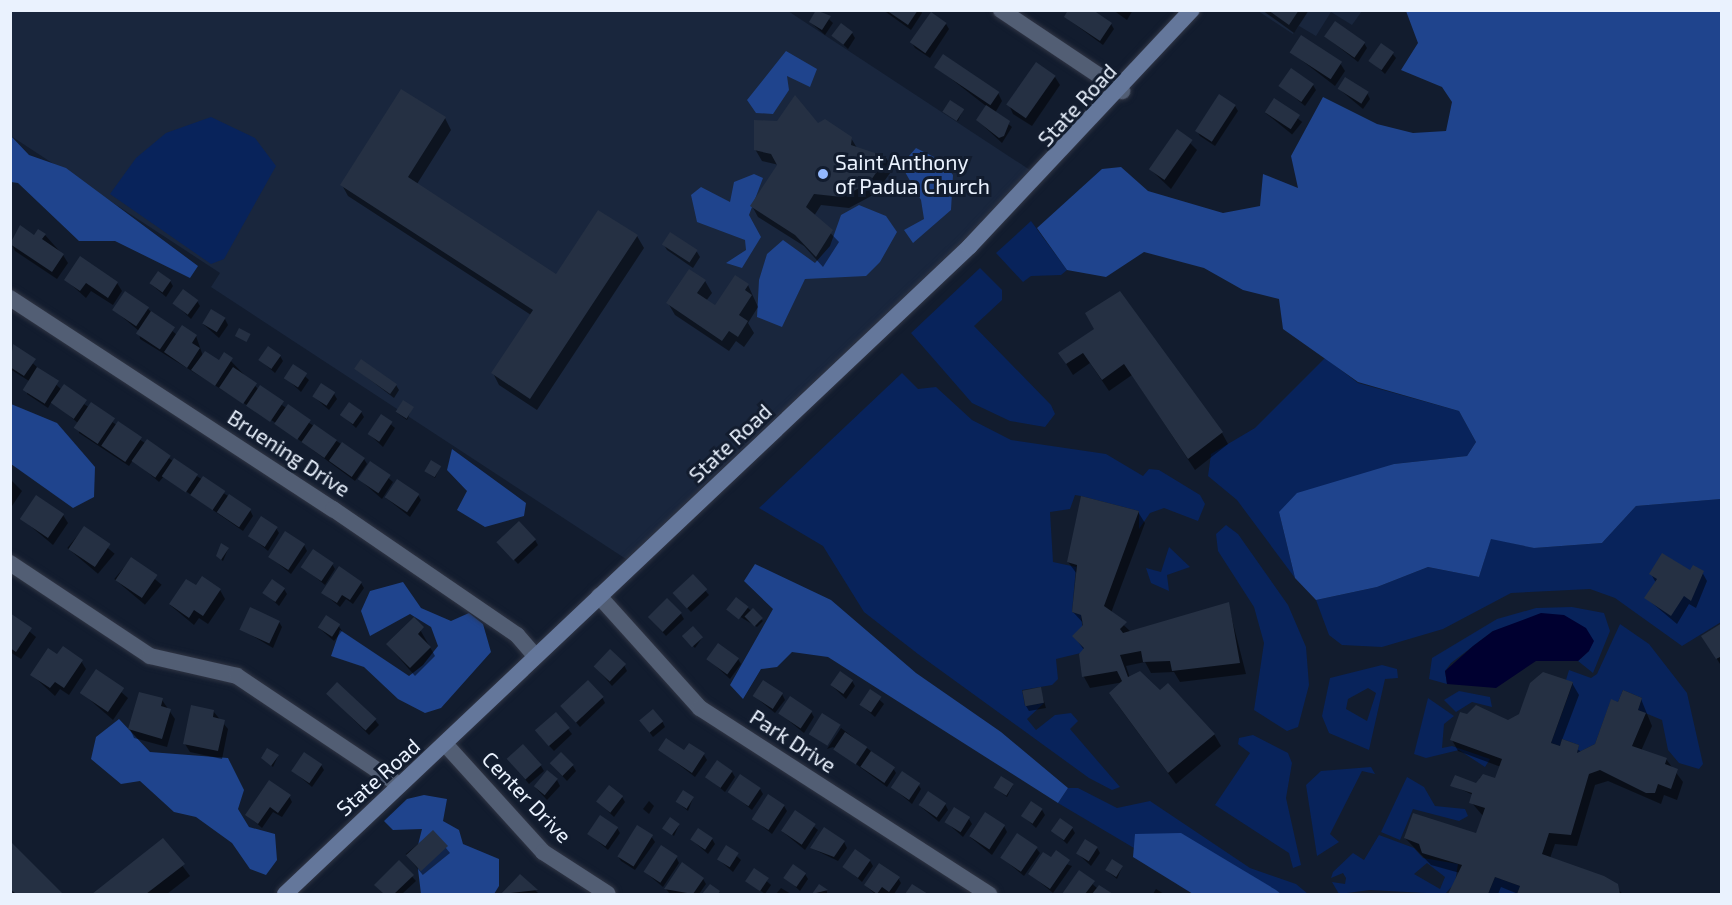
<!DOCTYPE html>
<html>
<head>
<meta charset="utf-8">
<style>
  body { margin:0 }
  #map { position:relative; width:1732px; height:905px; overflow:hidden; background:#121c2e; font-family:"Exo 2",sans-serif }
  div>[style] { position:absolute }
  .built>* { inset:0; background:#19263d }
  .green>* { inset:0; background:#08235b }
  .forest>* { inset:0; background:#1f448d }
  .water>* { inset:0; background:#000030 }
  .shadow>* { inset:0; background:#0007; transform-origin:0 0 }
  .building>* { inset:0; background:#253043; transform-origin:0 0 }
  .roads { filter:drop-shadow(0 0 2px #303544) drop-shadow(0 0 2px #303544) }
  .minor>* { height:16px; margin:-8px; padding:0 8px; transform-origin:8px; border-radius:8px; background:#525e74 }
  .secondary>* { height:16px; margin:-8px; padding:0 8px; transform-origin:8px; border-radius:8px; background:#64779b }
  .dots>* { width:16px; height:16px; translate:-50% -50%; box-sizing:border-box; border:3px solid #121c2e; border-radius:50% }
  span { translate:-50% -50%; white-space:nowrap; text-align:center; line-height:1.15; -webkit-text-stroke:6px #121c2e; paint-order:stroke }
  .street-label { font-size:21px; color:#eaf2fe }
  .poi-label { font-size:21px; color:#eaf2fe }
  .left { translate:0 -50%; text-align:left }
  .frame { position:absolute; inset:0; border:12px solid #eaf2fe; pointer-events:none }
</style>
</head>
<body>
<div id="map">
  <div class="built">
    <i style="clip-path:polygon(10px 11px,788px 11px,1036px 174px,629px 561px,211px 287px,220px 273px,11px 136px)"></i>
    <i style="clip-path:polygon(1258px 11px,1362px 11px,1352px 25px,1331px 12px,1316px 36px,1299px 26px,1293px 34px)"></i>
  </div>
  <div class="green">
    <i style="clip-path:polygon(211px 117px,255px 138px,276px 166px,224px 259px,211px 264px,110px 194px,136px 158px,166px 133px)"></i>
    <i style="clip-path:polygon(1031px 221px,1067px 270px,1061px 275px,1031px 276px,1023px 282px,996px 253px)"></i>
    <i style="clip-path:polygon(980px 268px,1002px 290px,1002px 300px,974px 326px,1051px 405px,1055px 414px,1045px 427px,1010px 421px,972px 403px,911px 333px)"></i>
    <i style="clip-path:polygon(1325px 358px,1358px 383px,1459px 411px,1476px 442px,1467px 456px,1394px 464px,1279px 512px,1295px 578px,1237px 500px,1208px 476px,1211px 454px,1255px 428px)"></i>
    <i style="clip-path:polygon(902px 373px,918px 389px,936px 387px,972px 420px,1011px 440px,1106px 454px,1143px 476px,1149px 469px,1159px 470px,1200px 495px,1205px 504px,1198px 521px,1164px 508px,1150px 513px,1139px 529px,1139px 511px,1081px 496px,1075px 495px,1070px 509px,1050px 512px,1053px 562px,1076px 567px,1072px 612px,1081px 615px,1085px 652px,1056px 659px,1058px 679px,1052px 685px,1022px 690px,1025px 706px,1044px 703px,1027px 719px,1036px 730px,1055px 715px,1071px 713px,1078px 721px,1070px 729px,1120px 787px,1112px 790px,1089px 778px,918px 654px,864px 612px,823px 546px,759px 508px)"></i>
    <i style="clip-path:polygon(1721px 499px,1721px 622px,1682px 646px,1615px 598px,1590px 589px,1511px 593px,1443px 629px,1382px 647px,1342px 645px,1329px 635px,1316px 600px,1377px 587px,1428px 567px,1479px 577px,1491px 538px,1534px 548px,1602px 543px,1636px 506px)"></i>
    <i style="clip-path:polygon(1226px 525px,1238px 534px,1288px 605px,1306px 647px,1309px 685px,1298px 727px,1287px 731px,1254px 710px,1264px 643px,1254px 607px,1218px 551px,1216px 534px)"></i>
    <i style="clip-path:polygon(1169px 547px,1190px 567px,1167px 575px,1169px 591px,1151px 583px,1146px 568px,1161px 572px)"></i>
    <i style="clip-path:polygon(1572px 607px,1604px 613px,1610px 631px,1593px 673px,1578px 661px,1589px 651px,1493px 631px,1451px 663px,1445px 671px,1447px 684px,1429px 679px,1432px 658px,1497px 619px,1536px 608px)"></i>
    <i style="clip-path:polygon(1620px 624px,1649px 644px,1687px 693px,1703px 764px,1699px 769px,1679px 763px,1668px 750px,1662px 720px,1638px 710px,1642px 698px,1623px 690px,1618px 702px,1611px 700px,1595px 744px,1577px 753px,1579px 745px,1562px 739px,1560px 746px,1551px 743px,1573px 683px,1566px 680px,1569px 670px,1591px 678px,1597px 674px)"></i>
    <i style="clip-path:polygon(evenodd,1382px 665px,1397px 669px,1398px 678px,1385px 679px,1369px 750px,1329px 733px,1322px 716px,1330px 678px,1382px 665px,1368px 688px,1376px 693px,1367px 721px,1346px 709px,1348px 699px,1368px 688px)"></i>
    <i style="clip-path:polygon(1459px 691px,1490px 697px,1492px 707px,1472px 702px,1456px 712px,1444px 700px)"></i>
    <i style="clip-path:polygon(1428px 698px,1454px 716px,1444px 724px,1442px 748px,1452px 746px,1490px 759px,1485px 767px,1459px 750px,1426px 758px,1414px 754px)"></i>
    <i style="clip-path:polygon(1253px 735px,1288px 753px,1292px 763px,1286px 798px,1301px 865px,1293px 868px,1289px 853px,1215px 805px,1250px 753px,1238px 744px,1239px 738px)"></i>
    <i style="clip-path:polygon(1371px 767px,1375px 774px,1362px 771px,1330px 834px,1339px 842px,1317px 856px,1306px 785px,1321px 771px)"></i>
    <i style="clip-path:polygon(1407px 777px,1424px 787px,1435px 806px,1465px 809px,1468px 816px,1459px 821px,1413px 809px,1400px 840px,1381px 832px)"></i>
    <i style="clip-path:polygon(1068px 788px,1078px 788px,1117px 808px,1150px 801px,1250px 868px,1296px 884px,1308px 894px,1281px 894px,1136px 834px,1134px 848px,1058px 803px)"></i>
    <i style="clip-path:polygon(evenodd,1379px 835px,1414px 848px,1423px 858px,1458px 864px,1455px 883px,1445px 894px,1370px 890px,1339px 894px,1332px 882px,1345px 884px,1346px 878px,1343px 873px,1331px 878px,1333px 872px,1353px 853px,1364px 860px,1379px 835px,1427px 863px,1445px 877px,1440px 889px,1414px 874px,1427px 863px)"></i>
    <i style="clip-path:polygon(1495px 877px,1520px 886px,1517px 894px,1488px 894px)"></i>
  </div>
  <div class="forest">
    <i style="clip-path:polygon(1406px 11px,1721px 11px,1721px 499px,1636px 506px,1602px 543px,1534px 548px,1491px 539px,1479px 577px,1428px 567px,1377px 587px,1316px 600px,1295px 578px,1279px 512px,1297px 493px,1394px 464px,1467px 456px,1476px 442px,1459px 411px,1358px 382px,1283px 329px,1279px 299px,1243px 290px,1204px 268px,1144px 252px,1106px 277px,1067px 270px,1037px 228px,1102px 169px,1121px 167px,1148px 191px,1223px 213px,1260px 206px,1263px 174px,1298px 188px,1291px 156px,1323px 97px,1377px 124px,1413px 133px,1446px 131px,1452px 102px,1442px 87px,1401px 70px,1418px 43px)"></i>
    <i style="clip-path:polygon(786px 51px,817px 69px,810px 87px,787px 76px,789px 90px,773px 114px,756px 113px,747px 100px)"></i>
    <i style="clip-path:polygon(10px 135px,29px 155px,66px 168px,198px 266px,190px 278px,115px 241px,79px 241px,18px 183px,11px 182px)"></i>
    <i style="clip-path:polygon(916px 148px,942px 161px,953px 175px,951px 210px,913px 243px,904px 230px,924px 219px,921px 200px,901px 165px)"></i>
    <i style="clip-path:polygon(754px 174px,763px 178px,749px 215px,761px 237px,742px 268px,726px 263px,746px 250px,745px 240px,697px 222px,691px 195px,701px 187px,730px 202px,734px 182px)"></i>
    <i style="clip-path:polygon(859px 205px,886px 216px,897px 232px,880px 262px,866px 276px,805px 279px,782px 327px,757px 317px,759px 280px,767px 254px,783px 240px,815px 263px,830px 246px,841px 215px)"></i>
    <i style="clip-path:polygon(11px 404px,57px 423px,95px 467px,94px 497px,73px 508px,11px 464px)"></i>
    <i style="clip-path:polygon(452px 449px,526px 503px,524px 516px,485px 527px,457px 510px,467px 491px,447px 470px)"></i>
    <i style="clip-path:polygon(755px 564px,831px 600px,916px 673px,1001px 732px,1068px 788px,1058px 803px,828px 657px,792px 652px,777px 667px,761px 669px,743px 699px,730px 685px,773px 609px,744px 581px)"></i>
    <i style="clip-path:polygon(403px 582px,421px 608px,451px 621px,469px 613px,483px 624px,491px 652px,441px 708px,425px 713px,398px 699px,364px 667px,331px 656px,340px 630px,409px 676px,423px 665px,438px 646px,431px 627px,410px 614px,370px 636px,361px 611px,370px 591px)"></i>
    <i style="clip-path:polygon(119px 719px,150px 752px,228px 758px,244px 790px,238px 809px,249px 827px,275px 834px,277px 860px,266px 875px,250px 869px,232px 843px,196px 817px,174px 812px,140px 781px,121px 784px,91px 759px,96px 737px)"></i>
    <i style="clip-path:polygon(424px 795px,447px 799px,443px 821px,459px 830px,463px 844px,499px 859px,499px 886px,494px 894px,421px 894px,416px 853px,422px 829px,393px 830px,384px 821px,407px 799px)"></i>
    <i style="clip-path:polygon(1181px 833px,1276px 890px,1281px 894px,1193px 894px,1133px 857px,1135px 834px)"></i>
  </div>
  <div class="water">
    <i style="clip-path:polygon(1541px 613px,1564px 615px,1586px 628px,1594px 641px,1589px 651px,1578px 661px,1536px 661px,1496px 688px,1447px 684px,1445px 671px,1473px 646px,1493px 631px)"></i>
  </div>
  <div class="shadow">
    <i style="clip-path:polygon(819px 10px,833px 23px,825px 35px,810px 22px)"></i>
    <i style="clip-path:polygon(883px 10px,921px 10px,922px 13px,911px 30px)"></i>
    <i style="clip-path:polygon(1113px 10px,1133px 10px,1127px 20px)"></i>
    <i style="clip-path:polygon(1262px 10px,1309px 10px,1294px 33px)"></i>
    <i style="clip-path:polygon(1065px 17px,1111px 24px,1114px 29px,1103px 45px)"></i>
    <i style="clip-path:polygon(946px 24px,949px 29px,930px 58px,915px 48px,912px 43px)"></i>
    <i style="clip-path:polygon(852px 33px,855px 38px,848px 49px,834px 36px)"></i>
    <i style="clip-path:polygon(1326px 37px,1364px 43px,1367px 48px,1358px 62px)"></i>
    <i style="clip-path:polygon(1291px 52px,1340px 63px,1345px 71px,1335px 86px)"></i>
    <i style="clip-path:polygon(1392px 53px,1396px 58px,1385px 74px,1371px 61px)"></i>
    <i style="clip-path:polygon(936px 67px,998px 93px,1002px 101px,995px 113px,1012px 127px,1002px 143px,977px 120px,986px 106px)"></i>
    <i style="clip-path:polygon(1055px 77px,1060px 85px,1032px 126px,1013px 114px,1009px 105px)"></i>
    <i style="clip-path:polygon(1313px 85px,1316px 90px,1305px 106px,1281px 86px)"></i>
    <i style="clip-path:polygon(1339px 89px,1367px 93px,1370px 99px,1363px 109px)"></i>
    <i style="left:1275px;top:100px;width:35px;height:16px;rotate:39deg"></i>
    <i style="clip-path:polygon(1235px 106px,1238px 111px,1215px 146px,1200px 136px,1197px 131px)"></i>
    <i style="clip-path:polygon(963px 110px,958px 121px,945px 113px)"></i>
    <i style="clip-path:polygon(445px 118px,451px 130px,417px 184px,557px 276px,637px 236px,644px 248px,537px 410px,499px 385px,493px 373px,531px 315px,348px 196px,342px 185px)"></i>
    <i style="clip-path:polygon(778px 123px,817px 125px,851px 138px,857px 148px,886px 158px,893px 169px,875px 194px,849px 208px,821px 205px,814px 216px,839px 242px,823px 267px,804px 246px,758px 217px,752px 206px,779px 165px,762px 161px,755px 149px)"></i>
    <i style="clip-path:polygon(1178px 131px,1197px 150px,1171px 189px,1151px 170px)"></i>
    <i style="clip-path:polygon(21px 227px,35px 237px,45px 235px,63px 255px,68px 263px,57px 279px,15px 251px,11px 243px)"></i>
    <i style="clip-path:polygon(671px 234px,697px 252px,700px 257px,693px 268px,667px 250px,664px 245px)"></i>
    <i style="clip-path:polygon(66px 280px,117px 283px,122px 291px,113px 305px,91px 291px,86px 298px)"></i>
    <i style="clip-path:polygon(170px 281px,173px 286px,166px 297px,151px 284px)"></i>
    <i style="clip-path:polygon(705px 281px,712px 293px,706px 301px,716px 308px,748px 285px,758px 307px,748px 323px,754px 333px,744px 347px,736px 341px,729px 351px,675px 315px,668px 303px)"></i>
    <i style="clip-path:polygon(197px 301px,200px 306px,191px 319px,175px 304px)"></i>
    <i style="clip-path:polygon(147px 308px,177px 335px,196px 336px,203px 356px,219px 363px,225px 355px,259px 390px,364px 459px,367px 464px,355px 481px,276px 423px,140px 339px,139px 331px,114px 310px)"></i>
    <i style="clip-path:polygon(225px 319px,228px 325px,219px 338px,203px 324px)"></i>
    <i style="clip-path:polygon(1096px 329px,1222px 433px,1228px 444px,1195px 470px,1132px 375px,1109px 391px,1090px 363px,1073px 375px,1060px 354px)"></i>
    <i style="clip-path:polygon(14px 346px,62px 390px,250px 510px,253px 516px,243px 531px,164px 476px,159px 482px,133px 460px,129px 466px,79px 433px,79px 424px,52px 401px,48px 408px,27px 394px,29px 381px,10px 369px)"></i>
    <i style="clip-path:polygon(280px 356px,283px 361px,275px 373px,260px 360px)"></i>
    <i style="clip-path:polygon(294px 366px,309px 380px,301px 392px,286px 378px)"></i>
    <i style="clip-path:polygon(356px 369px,396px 385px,399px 390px,394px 398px)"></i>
    <i style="clip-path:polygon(334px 394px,337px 399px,329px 410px,313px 396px)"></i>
    <i style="clip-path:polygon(412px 408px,407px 420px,396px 412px)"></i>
    <i style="clip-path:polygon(361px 412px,364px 417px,356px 428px,342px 415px)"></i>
    <i style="clip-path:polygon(381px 416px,395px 428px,383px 447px,369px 434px)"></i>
    <i style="clip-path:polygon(371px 463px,393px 482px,382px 499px,360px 480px)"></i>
    <i style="clip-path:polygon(440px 467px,435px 478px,425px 471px)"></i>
    <i style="clip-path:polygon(10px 479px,22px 491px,10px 509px)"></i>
    <i style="clip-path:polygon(418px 495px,421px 500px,410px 517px,386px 498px)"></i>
    <i style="clip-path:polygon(1138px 512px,1145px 523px,1111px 613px,1131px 632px,1228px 604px,1246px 674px,1180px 682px,1174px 672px,1151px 673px,1145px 662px,1126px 666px,1130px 678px,1214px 734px,1221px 746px,1176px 784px,1117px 704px,1124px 682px,1090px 688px,1084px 677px,1084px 650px,1074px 636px,1085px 625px,1073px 612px,1077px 574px,1068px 562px)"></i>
    <i style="clip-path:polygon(63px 515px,68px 523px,53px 545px,22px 519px)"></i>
    <i style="left:84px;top:528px;width:40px;height:26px;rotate:40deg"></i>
    <i style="clip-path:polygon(276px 528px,279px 533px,268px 551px,249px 535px)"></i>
    <i style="clip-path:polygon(535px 540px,538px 545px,518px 564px,499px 543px)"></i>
    <i style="clip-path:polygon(304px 545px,307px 551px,291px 574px,270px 557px)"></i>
    <i style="clip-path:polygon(228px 549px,223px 561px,219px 558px)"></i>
    <i style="left:131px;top:559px;width:40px;height:26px;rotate:40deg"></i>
    <i style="clip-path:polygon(332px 564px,335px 569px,325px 585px,303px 567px)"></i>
    <i style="clip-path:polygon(1690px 572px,1702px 572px,1707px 581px,1696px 608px,1689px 604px,1677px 624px,1646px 598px,1656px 583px,1651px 574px)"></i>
    <i style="clip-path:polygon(693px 576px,709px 595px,691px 612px,678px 598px)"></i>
    <i style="clip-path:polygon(361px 583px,364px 588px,353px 604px,346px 599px,340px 607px,323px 593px)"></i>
    <i style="clip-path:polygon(196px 587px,220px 590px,225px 599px,208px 624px,199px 618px,194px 625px,170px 605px)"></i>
    <i style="clip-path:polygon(284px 589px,287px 594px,279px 606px,265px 593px)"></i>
    <i style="clip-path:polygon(748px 608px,763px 621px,757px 627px,729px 610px)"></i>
    <i style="clip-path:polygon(681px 614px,684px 619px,666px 636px,650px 618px)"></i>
    <i style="clip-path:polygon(10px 615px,36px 637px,21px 659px,10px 652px)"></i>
    <i style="clip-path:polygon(414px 619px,435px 656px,415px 676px,387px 644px)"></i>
    <i style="clip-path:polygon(279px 622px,282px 627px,273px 648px,241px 629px)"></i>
    <i style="clip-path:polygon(338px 625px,342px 631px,334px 641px,319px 628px)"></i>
    <i style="clip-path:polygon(1722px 625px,1722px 667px,1703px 637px)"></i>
    <i style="clip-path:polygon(702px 638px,695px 648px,686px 639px)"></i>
    <i style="clip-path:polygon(58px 656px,81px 661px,86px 669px,69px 695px,60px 689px,55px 696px,32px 675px)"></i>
    <i style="clip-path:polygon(708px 659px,738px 659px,741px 664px,730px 679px)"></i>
    <i style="clip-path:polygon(624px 665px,627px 671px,612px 686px,595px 666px)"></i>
    <i style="clip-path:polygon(97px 671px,128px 698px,113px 720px,82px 693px)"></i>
    <i style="clip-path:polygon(852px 681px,855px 686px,846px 699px,831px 685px)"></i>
    <i style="clip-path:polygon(1572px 683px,1579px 695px,1562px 740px,1582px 752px,1596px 745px,1619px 704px,1641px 699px,1652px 726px,1641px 751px,1666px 759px,1683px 782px,1677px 800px,1664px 795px,1661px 804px,1608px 781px,1595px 785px,1577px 846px,1555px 844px,1550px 858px,1604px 878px,1623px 894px,1518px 894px,1501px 887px,1498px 894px,1451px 894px,1460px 873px,1431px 865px,1405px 838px,1477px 835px,1483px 816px,1471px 802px,1473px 795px,1452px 785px,1477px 785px,1480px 777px,1496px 780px,1501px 767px,1458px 751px,1452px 740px,1508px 721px)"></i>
    <i style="clip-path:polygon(1040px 688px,1046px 708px,1029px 711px,1026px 706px)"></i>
    <i style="clip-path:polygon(870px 691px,884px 704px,875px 717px,861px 705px)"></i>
    <i style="clip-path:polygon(328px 694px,375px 720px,379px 725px,369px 735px)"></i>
    <i style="clip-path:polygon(782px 694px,785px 700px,775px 713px,754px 696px)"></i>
    <i style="clip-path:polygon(602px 697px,605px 703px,580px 727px,563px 707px)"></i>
    <i style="clip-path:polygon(162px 700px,175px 719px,167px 747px,134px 738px,130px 729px)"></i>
    <i style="clip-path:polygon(213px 711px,228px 729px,222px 759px,190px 752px,185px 744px)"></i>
    <i style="clip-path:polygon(811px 712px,814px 717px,804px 733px,779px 713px)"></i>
    <i style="clip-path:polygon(556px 714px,572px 734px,554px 751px,540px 736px)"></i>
    <i style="left:823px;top:715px;width:20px;height:23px;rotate:33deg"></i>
    <i style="clip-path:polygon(641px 721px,662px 721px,665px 727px,653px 737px)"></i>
    <i style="clip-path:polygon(841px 728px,893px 768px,896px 773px,887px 787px,833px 747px,827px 749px)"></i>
    <i style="clip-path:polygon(660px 750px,704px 755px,707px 760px,695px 777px)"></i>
    <i style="clip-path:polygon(278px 756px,273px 767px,262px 758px)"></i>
    <i style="clip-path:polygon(512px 764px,541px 766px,544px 771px,529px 784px)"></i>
    <i style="clip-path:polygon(321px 765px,324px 770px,312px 787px,293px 771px)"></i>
    <i style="clip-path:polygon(552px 765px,573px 766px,576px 771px,567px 781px)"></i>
    <i style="clip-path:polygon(732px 772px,735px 777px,725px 792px,707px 777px)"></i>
    <i style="clip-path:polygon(557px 780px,560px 786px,547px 800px,534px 786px)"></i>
    <i style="clip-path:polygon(918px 784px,921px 789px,912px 804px,893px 788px)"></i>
    <i style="clip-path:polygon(1013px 785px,1007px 797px,995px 788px)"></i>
    <i style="clip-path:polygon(760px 789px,763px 794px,752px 810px,730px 792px)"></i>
    <i style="clip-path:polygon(289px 796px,292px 802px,282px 817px,273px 812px,262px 828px,247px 815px)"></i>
    <i style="clip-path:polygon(622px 797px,625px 802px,614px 817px,598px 802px)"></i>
    <i style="clip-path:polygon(693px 798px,688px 811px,677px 802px)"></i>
    <i style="clip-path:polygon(649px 801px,654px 806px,649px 814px,643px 809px)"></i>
    <i style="clip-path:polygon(945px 804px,948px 810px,939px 822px,920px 806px)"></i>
    <i style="clip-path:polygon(784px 806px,787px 811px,772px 834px,753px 819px)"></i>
    <i style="clip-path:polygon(1042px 810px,1045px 815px,1036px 828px,1023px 816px)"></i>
    <i style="clip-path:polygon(796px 812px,818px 830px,805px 850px,783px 832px)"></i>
    <i style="clip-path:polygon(969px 819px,972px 824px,963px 837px,946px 822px)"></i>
    <i style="clip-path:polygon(679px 825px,674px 836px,664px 828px)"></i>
    <i style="clip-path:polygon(1004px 826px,1007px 832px,992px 855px,970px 837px)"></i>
    <i style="clip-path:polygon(617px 828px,620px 833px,608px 850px,589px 834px)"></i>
    <i style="clip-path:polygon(1072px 828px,1075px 833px,1067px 844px,1053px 831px)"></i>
    <i style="left:433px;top:832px;width:27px;height:35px;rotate:51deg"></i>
    <i style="clip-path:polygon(651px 836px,655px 842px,635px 870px,621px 861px,618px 856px)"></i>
    <i style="clip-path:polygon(712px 839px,715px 844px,708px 854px,692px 840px)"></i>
    <i style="clip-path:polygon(163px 840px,190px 876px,167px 894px,94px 894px)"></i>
    <i style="clip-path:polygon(844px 842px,847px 848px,838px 861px,811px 848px)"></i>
    <i style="clip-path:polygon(10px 843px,60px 894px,13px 894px)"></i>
    <i style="clip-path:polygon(727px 847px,741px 860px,733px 872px,718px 859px)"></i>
    <i style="clip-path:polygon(1036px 848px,1040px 853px,1024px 876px,1002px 858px)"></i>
    <i style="clip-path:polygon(1097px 848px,1100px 853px,1091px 866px,1077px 853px)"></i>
    <i style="clip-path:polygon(676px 857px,679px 863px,663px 887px,645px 872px)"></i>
    <i style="clip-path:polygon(1051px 859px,1072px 866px,1053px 893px,1030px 874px)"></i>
    <i style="clip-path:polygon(870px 861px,873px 866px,862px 882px,845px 867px)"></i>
    <i style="clip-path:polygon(399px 862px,416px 881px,402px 894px,384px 894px,376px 885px)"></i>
    <i style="clip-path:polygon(1122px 867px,1117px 879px,1106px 870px)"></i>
    <i style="clip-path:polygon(754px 870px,771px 885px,765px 894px,747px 881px)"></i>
    <i style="clip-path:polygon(1079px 872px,1098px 889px,1110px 894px,1063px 894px)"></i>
    <i style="clip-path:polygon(805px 874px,808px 879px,800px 891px,786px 878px)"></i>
    <i style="clip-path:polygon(520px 876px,536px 891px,539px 894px,503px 894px)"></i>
    <i style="clip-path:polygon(898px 878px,901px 883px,894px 894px,875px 894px,865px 885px)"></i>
    <i style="clip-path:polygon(703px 879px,706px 884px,699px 894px,670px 894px,666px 889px)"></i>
    <i style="clip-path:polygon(819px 886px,827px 891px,827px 894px,813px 894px)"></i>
    <i style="clip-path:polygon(781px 888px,791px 894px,776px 894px)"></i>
    <i style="clip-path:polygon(1156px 889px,1164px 894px,1153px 894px)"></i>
  </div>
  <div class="building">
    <i style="clip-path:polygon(816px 10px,831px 16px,822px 30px,809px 22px)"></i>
    <i style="clip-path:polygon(886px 10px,918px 10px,908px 25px)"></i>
    <i style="clip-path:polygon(1068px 10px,1093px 10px,1112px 23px,1100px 41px,1064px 17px)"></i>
    <i style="clip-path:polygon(1268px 10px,1299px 10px,1289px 25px)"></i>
    <i style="left:931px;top:12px;width:19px;height:37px;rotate:35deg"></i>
    <i style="left:1335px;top:21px;width:37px;height:19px;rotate:35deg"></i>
    <i style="left:841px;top:23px;width:15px;height:16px;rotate:37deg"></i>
    <i style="left:1301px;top:35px;width:49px;height:21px;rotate:33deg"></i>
    <i style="left:1381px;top:43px;width:16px;height:22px;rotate:35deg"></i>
    <i style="left:943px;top:54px;width:68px;height:16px;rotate:34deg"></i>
    <i style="left:1036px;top:62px;width:24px;height:52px;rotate:35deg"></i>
    <i style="left:1291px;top:68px;width:28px;height:22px;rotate:35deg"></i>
    <i style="left:1345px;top:77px;width:28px;height:14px;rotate:32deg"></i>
    <i style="clip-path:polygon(401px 89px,446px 117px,408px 177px,556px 274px,598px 210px,638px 235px,530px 399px,491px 373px,533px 310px,340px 185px)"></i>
    <i style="left:1219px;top:94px;width:20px;height:44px;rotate:33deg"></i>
    <i style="clip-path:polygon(795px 95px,818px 123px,825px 119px,852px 137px,851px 145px,887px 157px,869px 183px,842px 197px,814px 194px,806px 207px,833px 230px,816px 257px,795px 235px,750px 206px,777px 165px,771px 154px,754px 150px,754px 120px,777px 121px)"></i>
    <i style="left:1274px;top:98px;width:31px;height:17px;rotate:33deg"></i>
    <i style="left:950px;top:100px;width:17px;height:14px;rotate:33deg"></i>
    <i style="clip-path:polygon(986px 105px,1010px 121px,1004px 136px,999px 138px,976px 120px)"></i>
    <i style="left:1177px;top:129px;width:19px;height:49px;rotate:35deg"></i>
    <i style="clip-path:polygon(20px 225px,34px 235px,38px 229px,46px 234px,42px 239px,64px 254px,52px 272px,10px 244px)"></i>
    <i style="left:670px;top:232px;width:33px;height:15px;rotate:33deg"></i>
    <i style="clip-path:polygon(80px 256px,118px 282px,108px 298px,86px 283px,80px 291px,64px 280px)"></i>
    <i style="clip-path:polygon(689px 269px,706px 280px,697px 293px,715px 305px,735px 275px,749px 284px,745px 290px,752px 295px,739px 315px,748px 321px,738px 337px,729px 331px,722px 341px,666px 303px)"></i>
    <i style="left:158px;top:271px;width:16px;height:15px;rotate:35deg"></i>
    <i style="left:183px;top:289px;width:19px;height:18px;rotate:36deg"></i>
    <i style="left:125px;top:291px;width:29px;height:23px;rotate:34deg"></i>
    <i style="clip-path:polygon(1120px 291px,1223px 432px,1188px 459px,1124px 364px,1102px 380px,1083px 353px,1066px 364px,1058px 353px,1094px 329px,1085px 313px)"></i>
    <i style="left:211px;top:309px;width:17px;height:17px;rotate:31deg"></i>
    <i style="left:151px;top:311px;width:29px;height:27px;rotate:34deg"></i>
    <i style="clip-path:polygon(182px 325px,197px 335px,192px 343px,200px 348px,187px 368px,164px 352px)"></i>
    <i style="left:239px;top:328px;width:13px;height:9px;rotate:27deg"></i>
    <i style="clip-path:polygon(13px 344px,36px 359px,24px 376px,10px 367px)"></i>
    <i style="left:268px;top:346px;width:16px;height:17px;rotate:35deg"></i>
    <i style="clip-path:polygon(205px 351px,219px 360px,224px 352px,233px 358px,215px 386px,191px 370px)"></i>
    <i style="left:361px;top:359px;width:44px;height:12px;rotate:35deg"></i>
    <i style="left:293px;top:364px;width:17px;height:17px;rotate:33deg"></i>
    <i style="left:37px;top:367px;width:26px;height:27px;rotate:32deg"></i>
    <i style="left:233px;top:367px;width:29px;height:25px;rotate:34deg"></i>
    <i style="left:321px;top:383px;width:17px;height:16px;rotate:33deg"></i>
    <i style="left:64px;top:384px;width:28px;height:23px;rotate:35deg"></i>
    <i style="left:260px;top:385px;width:29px;height:25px;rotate:34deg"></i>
    <i style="left:403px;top:400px;width:13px;height:14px;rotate:32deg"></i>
    <i style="left:91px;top:402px;width:29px;height:31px;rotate:34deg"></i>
    <i style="left:349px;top:402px;width:16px;height:16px;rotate:35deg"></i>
    <i style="left:288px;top:404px;width:28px;height:24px;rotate:35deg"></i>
    <i style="left:381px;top:414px;width:14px;height:24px;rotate:34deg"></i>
    <i style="left:118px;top:421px;width:29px;height:30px;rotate:34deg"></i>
    <i style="left:314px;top:424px;width:28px;height:22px;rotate:35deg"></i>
    <i style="left:147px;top:439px;width:29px;height:27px;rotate:35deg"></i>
    <i style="left:342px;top:442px;width:28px;height:23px;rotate:35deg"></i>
    <i style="left:174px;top:458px;width:29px;height:22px;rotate:34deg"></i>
    <i style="left:431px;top:460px;width:12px;height:13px;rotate:31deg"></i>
    <i style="left:370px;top:461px;width:25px;height:22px;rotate:34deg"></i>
    <i style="left:203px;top:476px;width:27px;height:23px;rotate:34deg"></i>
    <i style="left:397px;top:479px;width:27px;height:22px;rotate:34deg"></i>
    <i style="left:229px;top:494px;width:27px;height:22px;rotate:34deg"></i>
    <i style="left:36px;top:495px;width:34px;height:29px;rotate:34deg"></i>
    <i style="clip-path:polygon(1081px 496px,1139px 511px,1104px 606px,1127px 622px,1120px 629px,1123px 633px,1229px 602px,1240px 663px,1172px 671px,1170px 661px,1143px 662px,1141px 651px,1120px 655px,1128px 677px,1140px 671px,1160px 690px,1168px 683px,1215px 734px,1168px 773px,1109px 693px,1122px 681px,1117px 671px,1082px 677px,1079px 654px,1084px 648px,1072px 636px,1083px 625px,1081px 615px,1072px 612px,1077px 565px,1067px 562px)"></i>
    <i style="left:261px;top:516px;width:20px;height:24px;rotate:33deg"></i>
    <i style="left:519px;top:521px;width:25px;height:31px;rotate:47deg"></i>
    <i style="left:84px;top:526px;width:32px;height:28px;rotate:34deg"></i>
    <i style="left:285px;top:531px;width:24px;height:31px;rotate:33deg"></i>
    <i style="clip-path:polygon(221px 543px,229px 548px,221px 560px,216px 556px)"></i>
    <i style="left:313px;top:549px;width:25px;height:22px;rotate:34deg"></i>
    <i style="clip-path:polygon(1662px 553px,1690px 570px,1693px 565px,1704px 571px,1691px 601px,1684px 596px,1671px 616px,1644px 598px,1657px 579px,1649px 574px)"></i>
    <i style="left:131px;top:557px;width:32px;height:28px;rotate:34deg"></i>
    <i style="clip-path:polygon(339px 566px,362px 582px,350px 600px,342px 595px,337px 603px,321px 593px)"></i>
    <i style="left:693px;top:574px;width:21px;height:28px;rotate:47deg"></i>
    <i style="clip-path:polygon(202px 576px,221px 589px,203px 616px,194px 610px,189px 618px,169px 604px,186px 579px,196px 585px)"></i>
    <i style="left:272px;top:579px;width:16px;height:17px;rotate:35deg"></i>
    <i style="left:736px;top:597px;width:16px;height:16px;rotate:38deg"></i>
    <i style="left:667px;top:598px;width:21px;height:27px;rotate:45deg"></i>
    <i style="left:250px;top:607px;width:33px;height:25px;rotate:25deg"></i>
    <i style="left:753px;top:608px;width:14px;height:12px;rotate:45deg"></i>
    <i style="clip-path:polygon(10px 613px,32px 628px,16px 652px,10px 648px)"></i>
    <i style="left:326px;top:615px;width:17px;height:15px;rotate:33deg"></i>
    <i style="clip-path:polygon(414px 617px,424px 627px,418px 634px,431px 647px,410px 668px,386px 644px)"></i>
    <i style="clip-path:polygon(1722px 623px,1722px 656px,1716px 659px,1701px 636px)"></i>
    <i style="left:693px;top:626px;width:15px;height:15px;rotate:48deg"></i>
    <i style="left:718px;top:643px;width:26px;height:20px;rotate:36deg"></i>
    <i style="clip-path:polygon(63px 646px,83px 660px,64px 688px,55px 682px,50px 688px,30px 675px,48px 648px,57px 654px)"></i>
    <i style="left:610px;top:649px;width:22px;height:24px;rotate:43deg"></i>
    <i style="left:96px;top:669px;width:34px;height:29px;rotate:34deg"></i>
    <i style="left:840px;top:671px;width:16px;height:17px;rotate:35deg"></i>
    <i style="clip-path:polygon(1543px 672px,1573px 682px,1551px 743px,1560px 746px,1562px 739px,1579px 745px,1577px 753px,1595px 744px,1611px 699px,1618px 702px,1623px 690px,1642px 698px,1638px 710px,1646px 713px,1632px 746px,1667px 758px,1665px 764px,1678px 769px,1671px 789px,1658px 784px,1655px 793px,1646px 793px,1600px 770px,1589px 774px,1571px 835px,1549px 833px,1542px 854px,1604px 876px,1618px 884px,1620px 894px,1517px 894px,1520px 886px,1495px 877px,1488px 894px,1448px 894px,1462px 865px,1422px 853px,1419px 844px,1404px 838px,1413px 813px,1476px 833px,1485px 808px,1469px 803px,1472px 793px,1450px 786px,1455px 775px,1476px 783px,1483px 774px,1495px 778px,1502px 759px,1450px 740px,1460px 712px,1467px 714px,1476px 705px,1508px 720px,1519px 714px,1530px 683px)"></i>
    <i style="left:588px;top:680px;width:23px;height:38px;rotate:47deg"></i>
    <i style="left:763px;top:680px;width:24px;height:19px;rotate:33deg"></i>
    <i style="left:337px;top:682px;width:54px;height:16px;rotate:43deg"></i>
    <i style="left:1041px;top:687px;width:16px;height:19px;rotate:79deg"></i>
    <i style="left:870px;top:689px;width:14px;height:19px;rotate:34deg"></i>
    <i style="clip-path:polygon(139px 692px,163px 698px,161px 706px,171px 709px,162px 739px,128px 729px)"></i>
    <i style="left:790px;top:696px;width:27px;height:21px;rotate:34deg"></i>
    <i style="clip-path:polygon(191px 705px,214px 710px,213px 717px,225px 720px,218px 751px,183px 744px)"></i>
    <i style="left:653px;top:709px;width:16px;height:18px;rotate:50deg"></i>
    <i style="left:556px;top:712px;width:21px;height:28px;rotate:49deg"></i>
    <i style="left:822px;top:713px;width:22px;height:25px;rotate:32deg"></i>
    <i style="left:845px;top:732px;width:27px;height:21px;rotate:34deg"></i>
    <i style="clip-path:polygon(666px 738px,684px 750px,689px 743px,705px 753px,692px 773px,658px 750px)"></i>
    <i style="left:523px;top:744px;width:28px;height:22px;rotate:48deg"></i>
    <i style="clip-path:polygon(267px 748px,279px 755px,271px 766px,261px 758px)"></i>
    <i style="left:871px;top:751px;width:29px;height:19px;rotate:34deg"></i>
    <i style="left:304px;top:752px;width:22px;height:23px;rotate:34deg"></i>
    <i style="left:561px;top:752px;width:18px;height:16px;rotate:45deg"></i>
    <i style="left:717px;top:760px;width:19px;height:21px;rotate:35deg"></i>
    <i style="left:547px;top:770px;width:14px;height:21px;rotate:39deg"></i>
    <i style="left:902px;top:771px;width:22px;height:20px;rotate:34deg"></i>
    <i style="left:740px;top:774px;width:25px;height:22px;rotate:34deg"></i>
    <i style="left:1001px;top:776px;width:15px;height:14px;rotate:32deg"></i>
    <i style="clip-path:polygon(269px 780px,291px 795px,278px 813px,270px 807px,258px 824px,245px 815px)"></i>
    <i style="left:609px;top:785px;width:18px;height:21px;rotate:38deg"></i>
    <i style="left:683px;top:790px;width:13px;height:14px;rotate:32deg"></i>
    <i style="left:928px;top:791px;width:22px;height:17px;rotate:34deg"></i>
    <i style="left:768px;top:794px;width:20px;height:30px;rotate:33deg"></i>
    <i style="left:1031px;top:801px;width:14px;height:18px;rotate:34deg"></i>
    <i style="left:954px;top:807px;width:19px;height:18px;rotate:32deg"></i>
    <i style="left:795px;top:810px;width:25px;height:25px;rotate:34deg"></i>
    <i style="left:985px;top:812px;width:24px;height:29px;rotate:33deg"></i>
    <i style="left:600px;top:815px;width:22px;height:23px;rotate:34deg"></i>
    <i style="left:670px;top:817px;width:12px;height:14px;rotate:35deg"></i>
    <i style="left:1060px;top:818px;width:16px;height:16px;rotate:35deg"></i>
    <i style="left:637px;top:825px;width:19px;height:37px;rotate:32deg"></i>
    <i style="clip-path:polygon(824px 827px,845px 841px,834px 857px,810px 848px)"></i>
    <i style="left:698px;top:828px;width:18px;height:14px;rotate:34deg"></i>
    <i style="left:433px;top:830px;width:22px;height:37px;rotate:47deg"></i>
    <i style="left:1017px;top:833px;width:25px;height:30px;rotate:34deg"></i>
    <i style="clip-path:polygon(163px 838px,185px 864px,146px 894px,92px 894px)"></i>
    <i style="left:1085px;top:839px;width:15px;height:17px;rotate:32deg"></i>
    <i style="clip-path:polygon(10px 841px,63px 894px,16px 894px,10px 889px)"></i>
    <i style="left:661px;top:845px;width:20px;height:32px;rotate:33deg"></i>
    <i style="left:726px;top:845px;width:15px;height:17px;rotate:32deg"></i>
    <i style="left:855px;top:849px;width:19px;height:22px;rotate:35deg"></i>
    <i style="clip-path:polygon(1056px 850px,1070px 860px,1050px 889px,1028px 874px,1043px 852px,1051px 857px)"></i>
    <i style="left:1112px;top:859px;width:13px;height:13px;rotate:32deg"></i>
    <i style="clip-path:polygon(399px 860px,414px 875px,394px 894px,384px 894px,374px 885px)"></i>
    <i style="clip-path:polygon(682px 862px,704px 878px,693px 894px,664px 889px)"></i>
    <i style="clip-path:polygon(879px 863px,900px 877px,889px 892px,882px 887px,877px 894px,864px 885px)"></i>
    <i style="left:793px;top:864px;width:16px;height:17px;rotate:35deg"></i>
    <i style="left:754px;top:868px;width:18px;height:16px;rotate:34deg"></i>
    <i style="clip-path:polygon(1079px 870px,1095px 881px,1085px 894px,1062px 894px)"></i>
    <i style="clip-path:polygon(520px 874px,538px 890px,501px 894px)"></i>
    <i style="clip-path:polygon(710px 884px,720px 891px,718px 894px,702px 894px)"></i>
    <i style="clip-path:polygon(819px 884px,828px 890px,812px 894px)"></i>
    <i style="clip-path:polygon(912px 884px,928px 894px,905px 894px)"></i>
    <i style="clip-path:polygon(1099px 885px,1113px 894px,1092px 894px)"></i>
  </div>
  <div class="roads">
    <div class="minor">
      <i style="left:1001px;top:10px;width:146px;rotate:33.8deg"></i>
      <i style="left:10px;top:298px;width:386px;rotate:33.2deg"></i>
      <i style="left:333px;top:509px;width:223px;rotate:34.4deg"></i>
      <i style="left:517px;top:635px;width:28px;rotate:49deg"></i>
      <i style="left:10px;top:563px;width:168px;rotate:33.6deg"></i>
      <i style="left:150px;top:656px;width:89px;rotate:12.9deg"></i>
      <i style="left:237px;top:676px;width:195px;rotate:33.9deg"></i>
      <i style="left:599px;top:596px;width:151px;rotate:48deg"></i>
      <i style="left:700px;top:708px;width:344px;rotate:32.8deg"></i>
      <i style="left:447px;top:746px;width:143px;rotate:47.8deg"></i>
      <i style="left:543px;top:852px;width:77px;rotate:32.9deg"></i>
    </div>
    <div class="secondary">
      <i style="left:285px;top:894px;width:943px;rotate:-43.41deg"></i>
      <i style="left:970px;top:246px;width:324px;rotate:-46.8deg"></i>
    </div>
  </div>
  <div class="dots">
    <i style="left:823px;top:174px;background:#92b7fd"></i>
  </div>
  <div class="street-label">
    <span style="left:1077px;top:105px;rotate:-47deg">State Road</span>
    <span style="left:730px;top:443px;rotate:-43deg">State Road</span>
    <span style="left:289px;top:453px;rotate:33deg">Bruening Drive</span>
    <span style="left:793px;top:741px;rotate:33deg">Park Drive</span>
    <span style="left:378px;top:777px;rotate:-42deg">State Road</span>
    <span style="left:527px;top:797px;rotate:46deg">Center Drive</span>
  </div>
  <div class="poi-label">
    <span class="left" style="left:835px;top:174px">Saint Anthony<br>of Padua Church</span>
  </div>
  <div class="frame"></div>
</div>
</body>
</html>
